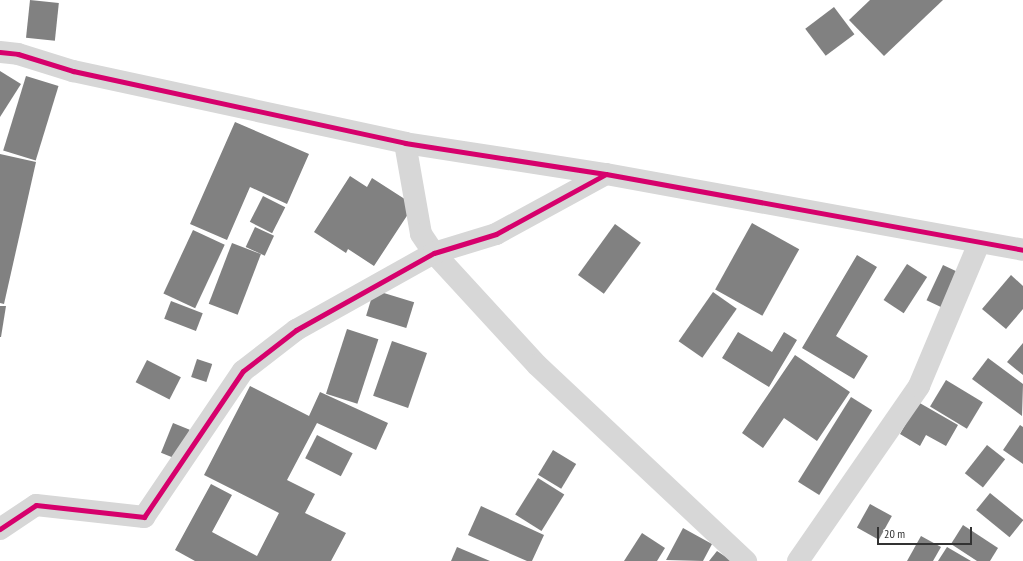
<!DOCTYPE html>
<html>
<head>
<meta charset="utf-8">
<style>
  body { margin:0 }
  #map { position:relative; width:1023px; height:561px; overflow:hidden; background:#fff; font-family:"PT Sans Narrow",sans-serif }
  div>[style] { position:absolute }
  .building>* { inset:0; background:#818181; transform-origin:0 0 }
  .street>* { height:22px; margin:-11px; padding:0 11px; transform-origin:11px; border-radius:11px; background:#d7d7d7 }
  .cycleway>* { height:5px; margin:-2.5px; padding:0 2.5px; transform-origin:2.5px; border-radius:2.5px; background:#d6006c }
  span { translate:-50% -50%; white-space:nowrap; text-align:center; line-height:1.15; -webkit-text-stroke:4px #fff; paint-order:stroke }
  .scale { position:absolute; left:877px; top:527px; width:95px; height:18px; box-sizing:border-box; border:2px solid #333; border-top:0; padding-left:5px; font-size:12px; line-height:14px; white-space:nowrap; color:#333; -webkit-text-stroke:3px #fff; paint-order:stroke }
</style>
</head>
<body>
<div id="map">
  <div class="building">
    <i style="left:30px;top:0;width:29px;height:38px;rotate:6deg"></i>
    <i style="clip-path:polygon(870px 0,943px 0,884px 56px,849px 20px)"></i>
    <i style="left:834px;top:7px;width:34px;height:36px;rotate:53deg"></i>
    <i style="clip-path:polygon(0 71px,21px 84px,0 117px)"></i>
    <i style="left:26px;top:76px;width:34px;height:78px;rotate:17deg"></i>
    <i style="clip-path:polygon(235px 122px,309px 154px,287px 204px,250px 187px,227px 240px,190px 224px)"></i>
    <i style="clip-path:polygon(0 154px,36px 162px,4px 304px,0 303px)"></i>
    <i style="clip-path:polygon(350px 176px,367px 187px,372px 178px,414px 205px,374px 266px,348px 249px,346px 253px,314px 232px)"></i>
    <i style="left:263px;top:196px;width:25px;height:29px;rotate:27deg"></i>
    <i style="left:752px;top:223px;width:54px;height:76px;rotate:29deg"></i>
    <i style="left:615px;top:224px;width:32px;height:63px;rotate:36deg"></i>
    <i style="left:255px;top:227px;width:21px;height:22px;rotate:25deg"></i>
    <i style="left:193px;top:230px;width:35px;height:70px;rotate:25deg"></i>
    <i style="left:232px;top:243px;width:31px;height:65px;rotate:21deg"></i>
    <i style="clip-path:polygon(857px 255px,877px 267px,836px 336px,868px 356px,854px 379px,802px 348px)"></i>
    <i style="left:907px;top:264px;width:24px;height:43px;rotate:33deg"></i>
    <i style="left:943px;top:265px;width:17px;height:39px;rotate:25deg"></i>
    <i style="clip-path:polygon(1011px 275px,1023px 286px,1023px 309px,1006px 329px,982px 309px)"></i>
    <i style="left:374px;top:290px;width:42px;height:27px;rotate:17deg"></i>
    <i style="left:713px;top:292px;width:29px;height:60px;rotate:35deg"></i>
    <i style="left:171px;top:301px;width:34px;height:19px;rotate:21deg"></i>
    <i style="clip-path:polygon(0 306px,6px 306px,1px 337px,0 337px)"></i>
    <i style="left:347px;top:329px;width:33px;height:68px;rotate:18deg"></i>
    <i style="clip-path:polygon(738px 332px,772px 352px,784px 332px,797px 340px,769px 387px,722px 358px)"></i>
    <i style="left:392px;top:341px;width:37px;height:58px;rotate:19deg"></i>
    <i style="clip-path:polygon(1023px 343px,1023px 375px,1007px 362px)"></i>
    <i style="clip-path:polygon(795px 355px,850px 392px,817px 441px,784px 418px,763px 448px,742px 433px)"></i>
    <i style="clip-path:polygon(988px 358px,1023px 384px,1022px 416px,972px 379px)"></i>
    <i style="left:197px;top:359px;width:16px;height:19px;rotate:18deg"></i>
    <i style="left:147px;top:360px;width:38px;height:25px;rotate:27deg"></i>
    <i style="left:946px;top:380px;width:43px;height:31px;rotate:31deg"></i>
    <i style="clip-path:polygon(250px 386px,309px 416px,320px 392px,388px 423px,376px 450px,317px 423px,287px 480px,315px 494px,305px 513px,346px 533px,331px 561px,195px 561px,175px 550px,211px 484px,232px 495px,212px 532px,257px 556px,279px 513px,204px 475px)"></i>
    <i style="left:851px;top:397px;width:25px;height:100px;rotate:32deg"></i>
    <i style="clip-path:polygon(918px 402px,958px 425px,946px 446px,926px 435px,920px 446px,900px 434px)"></i>
    <i style="left:173px;top:423px;width:18px;height:32px;rotate:22deg"></i>
    <i style="clip-path:polygon(1020px 425px,1023px 427px,1023px 464px,1003px 450px)"></i>
    <i style="left:317px;top:435px;width:40px;height:26px;rotate:27deg"></i>
    <i style="left:987px;top:445px;width:23px;height:36px;rotate:38deg"></i>
    <i style="left:553px;top:450px;width:27px;height:29px;rotate:31deg"></i>
    <i style="left:538px;top:478px;width:31px;height:43px;rotate:32deg"></i>
    <i style="left:990px;top:493px;width:43px;height:22px;rotate:39deg"></i>
    <i style="left:870px;top:504px;width:25px;height:27px;rotate:29deg"></i>
    <i style="clip-path:polygon(481px 506px,544px 535px,532px 561px,527px 561px,468px 535px)"></i>
    <i style="clip-path:polygon(963px 525px,998px 548px,990px 561px,977px 561px,951px 544px)"></i>
    <i style="clip-path:polygon(683px 528px,712px 544px,703px 561px,666px 560px)"></i>
    <i style="clip-path:polygon(642px 533px,665px 548px,657px 561px,624px 561px)"></i>
    <i style="clip-path:polygon(921px 536px,941px 547px,933px 561px,907px 561px)"></i>
    <i style="clip-path:polygon(457px 547px,490px 561px,451px 561px)"></i>
    <i style="clip-path:polygon(947px 547px,971px 561px,938px 561px)"></i>
    <i style="clip-path:polygon(717px 551px,732px 561px,709px 561px)"></i>
  </div>
  <div class="street">
    <i style="left:0;top:52px;width:18px;rotate:6deg"></i>
    <i style="left:18px;top:54px;width:58px;rotate:17.2deg"></i>
    <i style="left:73px;top:71px;width:340px;rotate:12.2deg"></i>
    <i style="left:405px;top:143px;width:203px;rotate:8.8deg"></i>
    <i style="left:606px;top:174px;width:424px;rotate:10.3deg"></i>
    <i style="left:405px;top:143px;width:92px;rotate:80deg"></i>
    <i style="left:421px;top:234px;width:23px;rotate:56deg"></i>
    <i style="left:434px;top:253px;width:152px;rotate:47.4deg"></i>
    <i style="left:537px;top:365px;width:287px;rotate:43.2deg"></i>
    <i style="left:0;top:529px;width:43px;rotate:-33.7deg"></i>
    <i style="left:36px;top:505px;width:109px;rotate:6.3deg"></i>
    <i style="left:144px;top:517px;width:176px;rotate:-55.9deg"></i>
    <i style="left:243px;top:371px;width:67px;rotate:-37.7deg"></i>
    <i style="left:296px;top:330px;width:158px;rotate:-29.2deg"></i>
    <i style="left:434px;top:253px;width:65px;rotate:-17deg"></i>
    <i style="left:496px;top:234px;width:125px;rotate:-28.6deg"></i>
    <i style="left:798px;top:561px;width:213px;rotate:-55.3deg"></i>
    <i style="left:919px;top:386px;width:155px;rotate:-67.2deg"></i>
  </div>
  <div class="cycleway">
    <i style="left:0;top:52px;width:18px;rotate:6deg"></i>
    <i style="left:18px;top:54px;width:58px;rotate:17.2deg"></i>
    <i style="left:73px;top:71px;width:340px;rotate:12.2deg"></i>
    <i style="left:405px;top:143px;width:203px;rotate:8.8deg"></i>
    <i style="left:606px;top:174px;width:424px;rotate:10.3deg"></i>
    <i style="left:0;top:529px;width:43px;rotate:-33.7deg"></i>
    <i style="left:36px;top:505px;width:109px;rotate:6.3deg"></i>
    <i style="left:144px;top:517px;width:176px;rotate:-55.9deg"></i>
    <i style="left:243px;top:371px;width:67px;rotate:-37.7deg"></i>
    <i style="left:296px;top:330px;width:158px;rotate:-29.2deg"></i>
    <i style="left:434px;top:253px;width:65px;rotate:-17deg"></i>
    <i style="left:496px;top:234px;width:125px;rotate:-28.6deg"></i>
  </div>
  <div class="scale">20 m</div>
</div>
</body>
</html>
